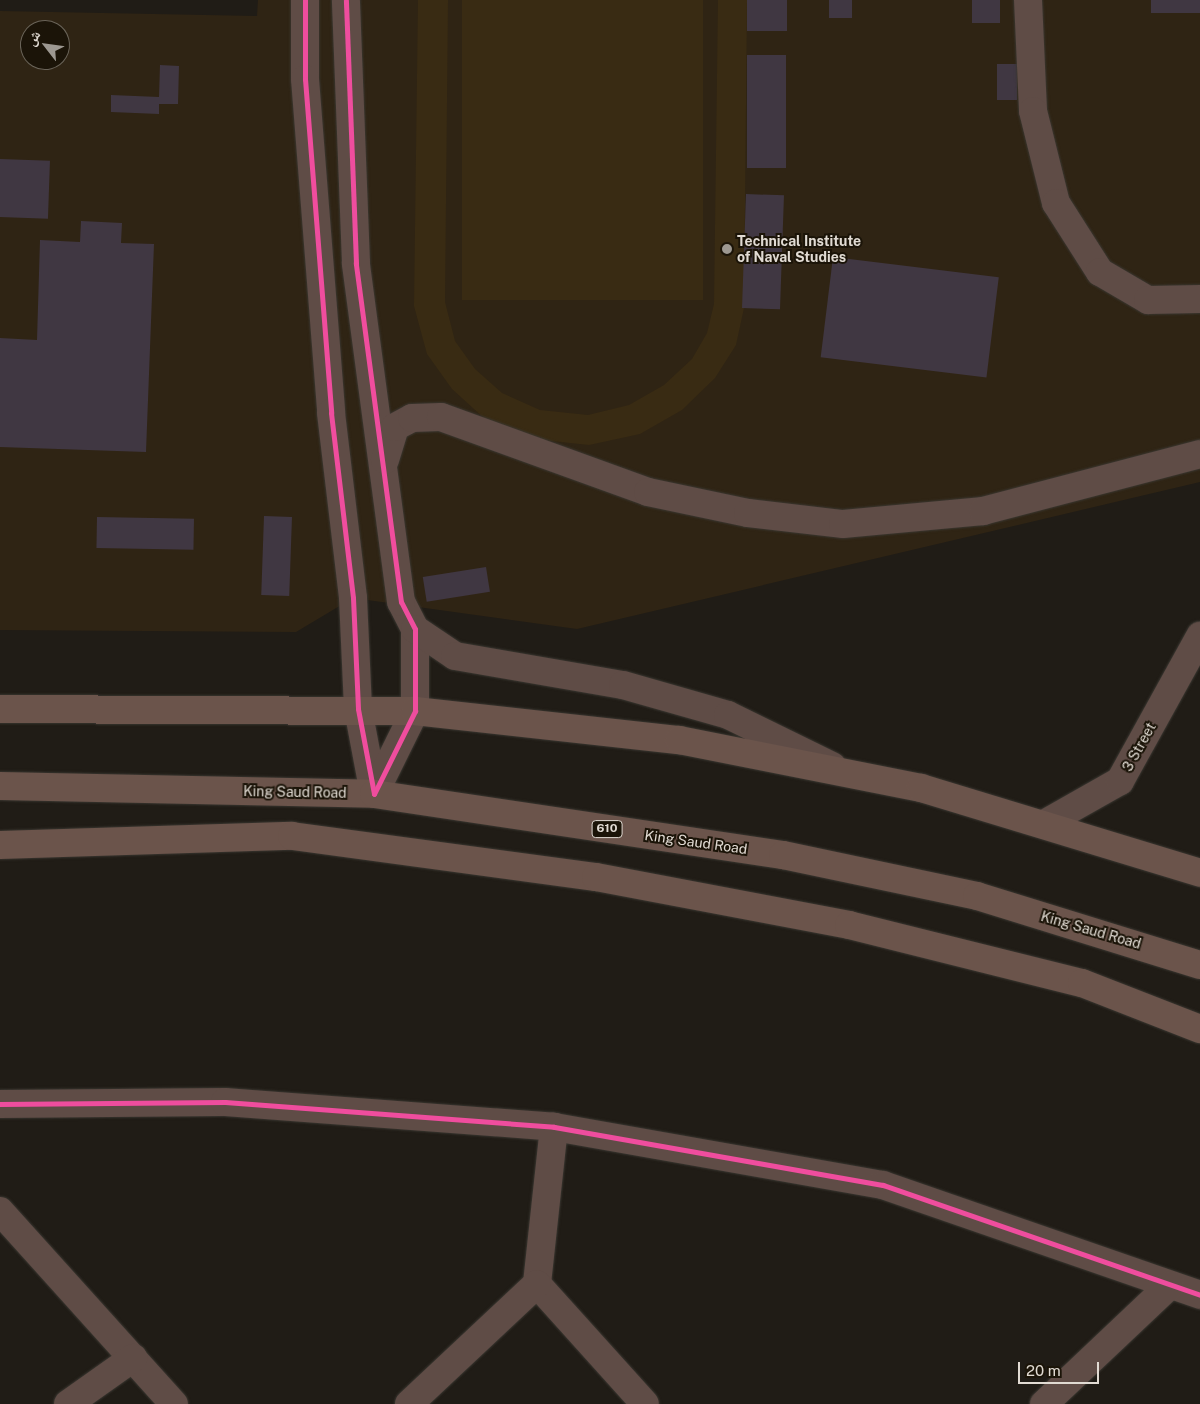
<!DOCTYPE html>
<html>
<head>
<meta charset="utf-8">
<style>
  body { margin:0 }
  #map { position:relative; width:1200px; height:1404px; overflow:hidden; background:#201c16; font-family:"Public Sans","Noto Naskh Arabic",sans-serif }
  div>[style] { position:absolute }
  .built>* { inset:0; background:#2f2414 }
  .green>* { inset:0; background:#392b13; transform-origin:0 0 }
  .building>* { inset:0; background:#403742; transform-origin:0 0 }
  .roads { filter:drop-shadow(0 0 1px #3a3731) drop-shadow(0 0 1px #3a3731) }
  .minor>* { height:28px; margin:-14px; padding:0 14px; transform-origin:14px; border-radius:14px; background:#5f4c46 }
  .primary>* { height:28px; margin:-14px; padding:0 14px; transform-origin:14px; border-radius:14px; background:#6b544b }
  .cycleway>* { height:5px; margin:-2.5px; padding:0 2.5px; transform-origin:2.5px; border-radius:2.5px; background:#ef4d9e }
  .dots>* { width:14px; height:14px; translate:-50% -50%; box-sizing:border-box; border:2px solid #1b1408; border-radius:50% }
  span { translate:-50% -50%; white-space:nowrap; text-align:center; line-height:1.15; -webkit-text-stroke:4px #1b1408; paint-order:stroke }
  .shield-label span { padding:1px 4px; background:#1b1408; border:1px solid; border-radius:4px; -webkit-text-stroke-width:0 }
  .shield-label { font-size:12px; color:#e1dbd3; font-weight:700 }
  .poi-label { font-size:14px; color:#e1dbd3; font-weight:700 }
  .left { translate:0 -50%; text-align:left }
  .street-label { font-size:14px; color:#e1dbd3 }
  .north { position:absolute; left:20px; top:20px; width:50px; height:50px; box-sizing:border-box; background:#1b1408; border:1px solid #6a6459; border-radius:50%; rotate:300deg; font-size:14px; font-weight:700; line-height:20px; text-align:center; color:#e1dbd3 }
  .north::after { content:''; display:block; margin:auto; width:18px; height:22px; background:#9d9891; clip-path:polygon(50% 0,100% 100%,50% 72%,0 100%) }
  .scale { position:absolute; left:1018px; top:1362px; width:81px; height:22px; box-sizing:border-box; border:2px solid #e1dbd3; border-top:0; padding-left:6px; font-size:15px; line-height:18px; white-space:nowrap; color:#e1dbd3; -webkit-text-stroke:4px #1b1408; paint-order:stroke }
</style>
</head>
<body>
<div id="map">
  <div class="built">
    <i style="clip-path:polygon(evenodd,258px 0,1200px 0,1200px 482px,577px 629px,353px 598px,296px 632px,0 630px,0 11px,257px 16px,258px 0,30px 30px,60px 30px,60px 60px,30px 60px,30px 30px)"></i>
  </div>
  <div class="green">
    <i style="clip-path:polygon(418px 0,448px 0,445px 302px,455px 341px,475px 369px,502px 393px,540px 410px,588px 415px,629px 405px,664px 385px,692px 359px,707px 333px,714px 304px,718px 0,747px 0,744px 308px,736px 345px,715px 378px,682px 410px,640px 434px,589px 445px,533px 439px,485px 419px,452px 389px,427px 354px,414px 306px)"></i>
    <i style="left:462px;top:0;width:241px;height:300px"></i>
  </div>
  <div class="building">
    <i style="left:747px;top:0;width:40px;height:31px"></i>
    <i style="left:829px;top:0;width:23px;height:18px"></i>
    <i style="left:972px;top:0;width:28px;height:23px"></i>
    <i style="left:1151px;top:0;width:49px;height:13px"></i>
    <i style="left:747px;top:55px;width:39px;height:113px"></i>
    <i style="left:997px;top:64px;width:20px;height:36px"></i>
    <i style="clip-path:polygon(160px 65px,179px 66px,178px 104px,159px 104px,159px 114px,111px 112px,111px 95px,159px 97px)"></i>
    <i style="left:0;top:159px;width:50px;height:58px;rotate:2deg"></i>
    <i style="left:746px;top:194px;width:38px;height:114px;rotate:2deg"></i>
    <i style="clip-path:polygon(81px 221px,122px 223px,121px 243px,154px 244px,146px 452px,0 447px,0 338px,37px 340px,40px 240px,80px 242px)"></i>
    <i style="left:833px;top:257px;width:167px;height:101px;rotate:7deg"></i>
    <i style="left:264px;top:516px;width:28px;height:79px;rotate:2deg"></i>
    <i style="left:97px;top:517px;width:97px;height:31px;rotate:1deg"></i>
    <i style="left:486px;top:567px;width:25px;height:64px;rotate:81deg"></i>
  </div>
  <div class="roads">
    <div class="minor">
      <i style="left:305px;top:0;width:79px;rotate:90deg"></i>
      <i style="left:305px;top:79px;width:335px;rotate:85.5deg"></i>
      <i style="left:331px;top:413px;width:186px;rotate:83.2deg"></i>
      <i style="left:353px;top:598px;width:111px;rotate:87.4deg"></i>
      <i style="left:358px;top:709px;width:86px;rotate:79.3deg"></i>
      <i style="left:374px;top:794px;width:93px;rotate:-63.7deg"></i>
      <i style="left:415px;top:711px;width:82px;rotate:-90deg"></i>
      <i style="left:415px;top:629px;width:30px;rotate:-117deg"></i>
      <i style="left:401px;top:602px;width:342px;rotate:-97.6deg"></i>
      <i style="left:356px;top:263px;width:263px;rotate:-92.2deg"></i>
      <i style="left:1028px;top:0;width:111px;rotate:87.4deg"></i>
      <i style="left:1033px;top:111px;width:95px;rotate:76deg"></i>
      <i style="left:1056px;top:203px;width:82px;rotate:57.5deg"></i>
      <i style="left:1100px;top:272px;width:56px;rotate:30.3deg"></i>
      <i style="left:1148px;top:300px;width:52px;rotate:-1.1deg"></i>
      <i style="left:385px;top:460px;width:34px;rotate:-73deg"></i>
      <i style="left:395px;top:427px;width:19px;rotate:-28deg"></i>
      <i style="left:412px;top:418px;width:29px;rotate:-2deg"></i>
      <i style="left:441px;top:417px;width:220px;rotate:19.9deg"></i>
      <i style="left:648px;top:492px;width:102px;rotate:11.9deg"></i>
      <i style="left:748px;top:513px;width:96px;rotate:6.6deg"></i>
      <i style="left:843px;top:524px;width:141px;rotate:-5.3deg"></i>
      <i style="left:983px;top:511px;width:224px;rotate:-14.7deg"></i>
      <i style="left:415px;top:629px;width:48px;rotate:34deg"></i>
      <i style="left:455px;top:656px;width:170px;rotate:9.8deg"></i>
      <i style="left:623px;top:685px;width:109px;rotate:15.9deg"></i>
      <i style="left:728px;top:715px;width:116px;rotate:26.1deg"></i>
      <i style="left:1044px;top:824px;width:87px;rotate:-29.5deg"></i>
      <i style="left:1120px;top:781px;width:166px;rotate:-61.1deg"></i>
      <i style="left:0;top:1104px;width:225px;rotate:-0.5deg"></i>
      <i style="left:225px;top:1102px;width:330px;rotate:4.3deg"></i>
      <i style="left:554px;top:1127px;width:334px;rotate:10deg"></i>
      <i style="left:883px;top:1185px;width:336px;rotate:19.1deg"></i>
      <i style="left:554px;top:1127px;width:158px;rotate:96.2deg"></i>
      <i style="left:537px;top:1284px;width:161px;rotate:48deg"></i>
      <i style="left:0;top:1211px;width:260px;rotate:48deg"></i>
      <i style="left:68px;top:1404px;width:80px;rotate:-35.3deg"></i>
      <i style="left:409px;top:1404px;width:175px;rotate:-43.2deg"></i>
      <i style="left:1044px;top:1404px;width:173px;rotate:-43.4deg"></i>
    </div>
    <div class="primary">
      <i style="left:0;top:709px;width:415px;rotate:0.3deg"></i>
      <i style="left:415px;top:711px;width:266px;rotate:6.3deg"></i>
      <i style="left:679px;top:740px;width:247px;rotate:11.2deg"></i>
      <i style="left:921px;top:788px;width:292px;rotate:16.9deg"></i>
      <i style="left:0;top:786px;width:374px;rotate:1.2deg"></i>
      <i style="left:374px;top:794px;width:414px;rotate:8.5deg"></i>
      <i style="left:783px;top:855px;width:198px;rotate:11.9deg"></i>
      <i style="left:977px;top:896px;width:233px;rotate:17.2deg"></i>
      <i style="left:0;top:845px;width:292px;rotate:-1.8deg"></i>
      <i style="left:292px;top:836px;width:307px;rotate:7.7deg"></i>
      <i style="left:596px;top:877px;width:258px;rotate:10.7deg"></i>
      <i style="left:849px;top:925px;width:240px;rotate:14deg"></i>
      <i style="left:1082px;top:983px;width:127px;rotate:21.3deg"></i>
    </div>
  </div>
  <div class="cycleway">
    <i style="left:305px;top:0;width:79px;rotate:90deg"></i>
    <i style="left:305px;top:79px;width:335px;rotate:85.5deg"></i>
    <i style="left:331px;top:413px;width:186px;rotate:83.2deg"></i>
    <i style="left:353px;top:598px;width:111px;rotate:87.4deg"></i>
    <i style="left:358px;top:709px;width:86px;rotate:79.3deg"></i>
    <i style="left:374px;top:794px;width:93px;rotate:-63.7deg"></i>
    <i style="left:415px;top:711px;width:82px;rotate:-90deg"></i>
    <i style="left:415px;top:629px;width:30px;rotate:-117deg"></i>
    <i style="left:401px;top:602px;width:342px;rotate:-97.6deg"></i>
    <i style="left:356px;top:263px;width:263px;rotate:-92.2deg"></i>
    <i style="left:0;top:1104px;width:225px;rotate:-0.5deg"></i>
    <i style="left:225px;top:1102px;width:330px;rotate:4.3deg"></i>
    <i style="left:554px;top:1127px;width:334px;rotate:10deg"></i>
    <i style="left:883px;top:1185px;width:336px;rotate:19.1deg"></i>
  </div>
  <div class="dots">
    <i style="left:727px;top:249px;background:#9d9891"></i>
  </div>
  <div class="shield-label">
    <span style="left:607px;top:829px">610</span>
  </div>
  <div class="poi-label">
    <span class="left" style="left:737px;top:249px">Technical Institute<br>of Naval Studies</span>
  </div>
  <div class="street-label">
    <span style="left:1139px;top:747px;rotate:-61deg">3 Street</span>
    <span style="left:295px;top:792px;rotate:1deg">King Saud Road</span>
    <span style="left:696px;top:842px;rotate:8deg">King Saud Road</span>
    <span style="left:1091px;top:930px;rotate:16deg">King Saud Road</span>
  </div>
  <div class="north">ش</div>
  <div class="scale">20 m</div>
</div>
</body>
</html>
